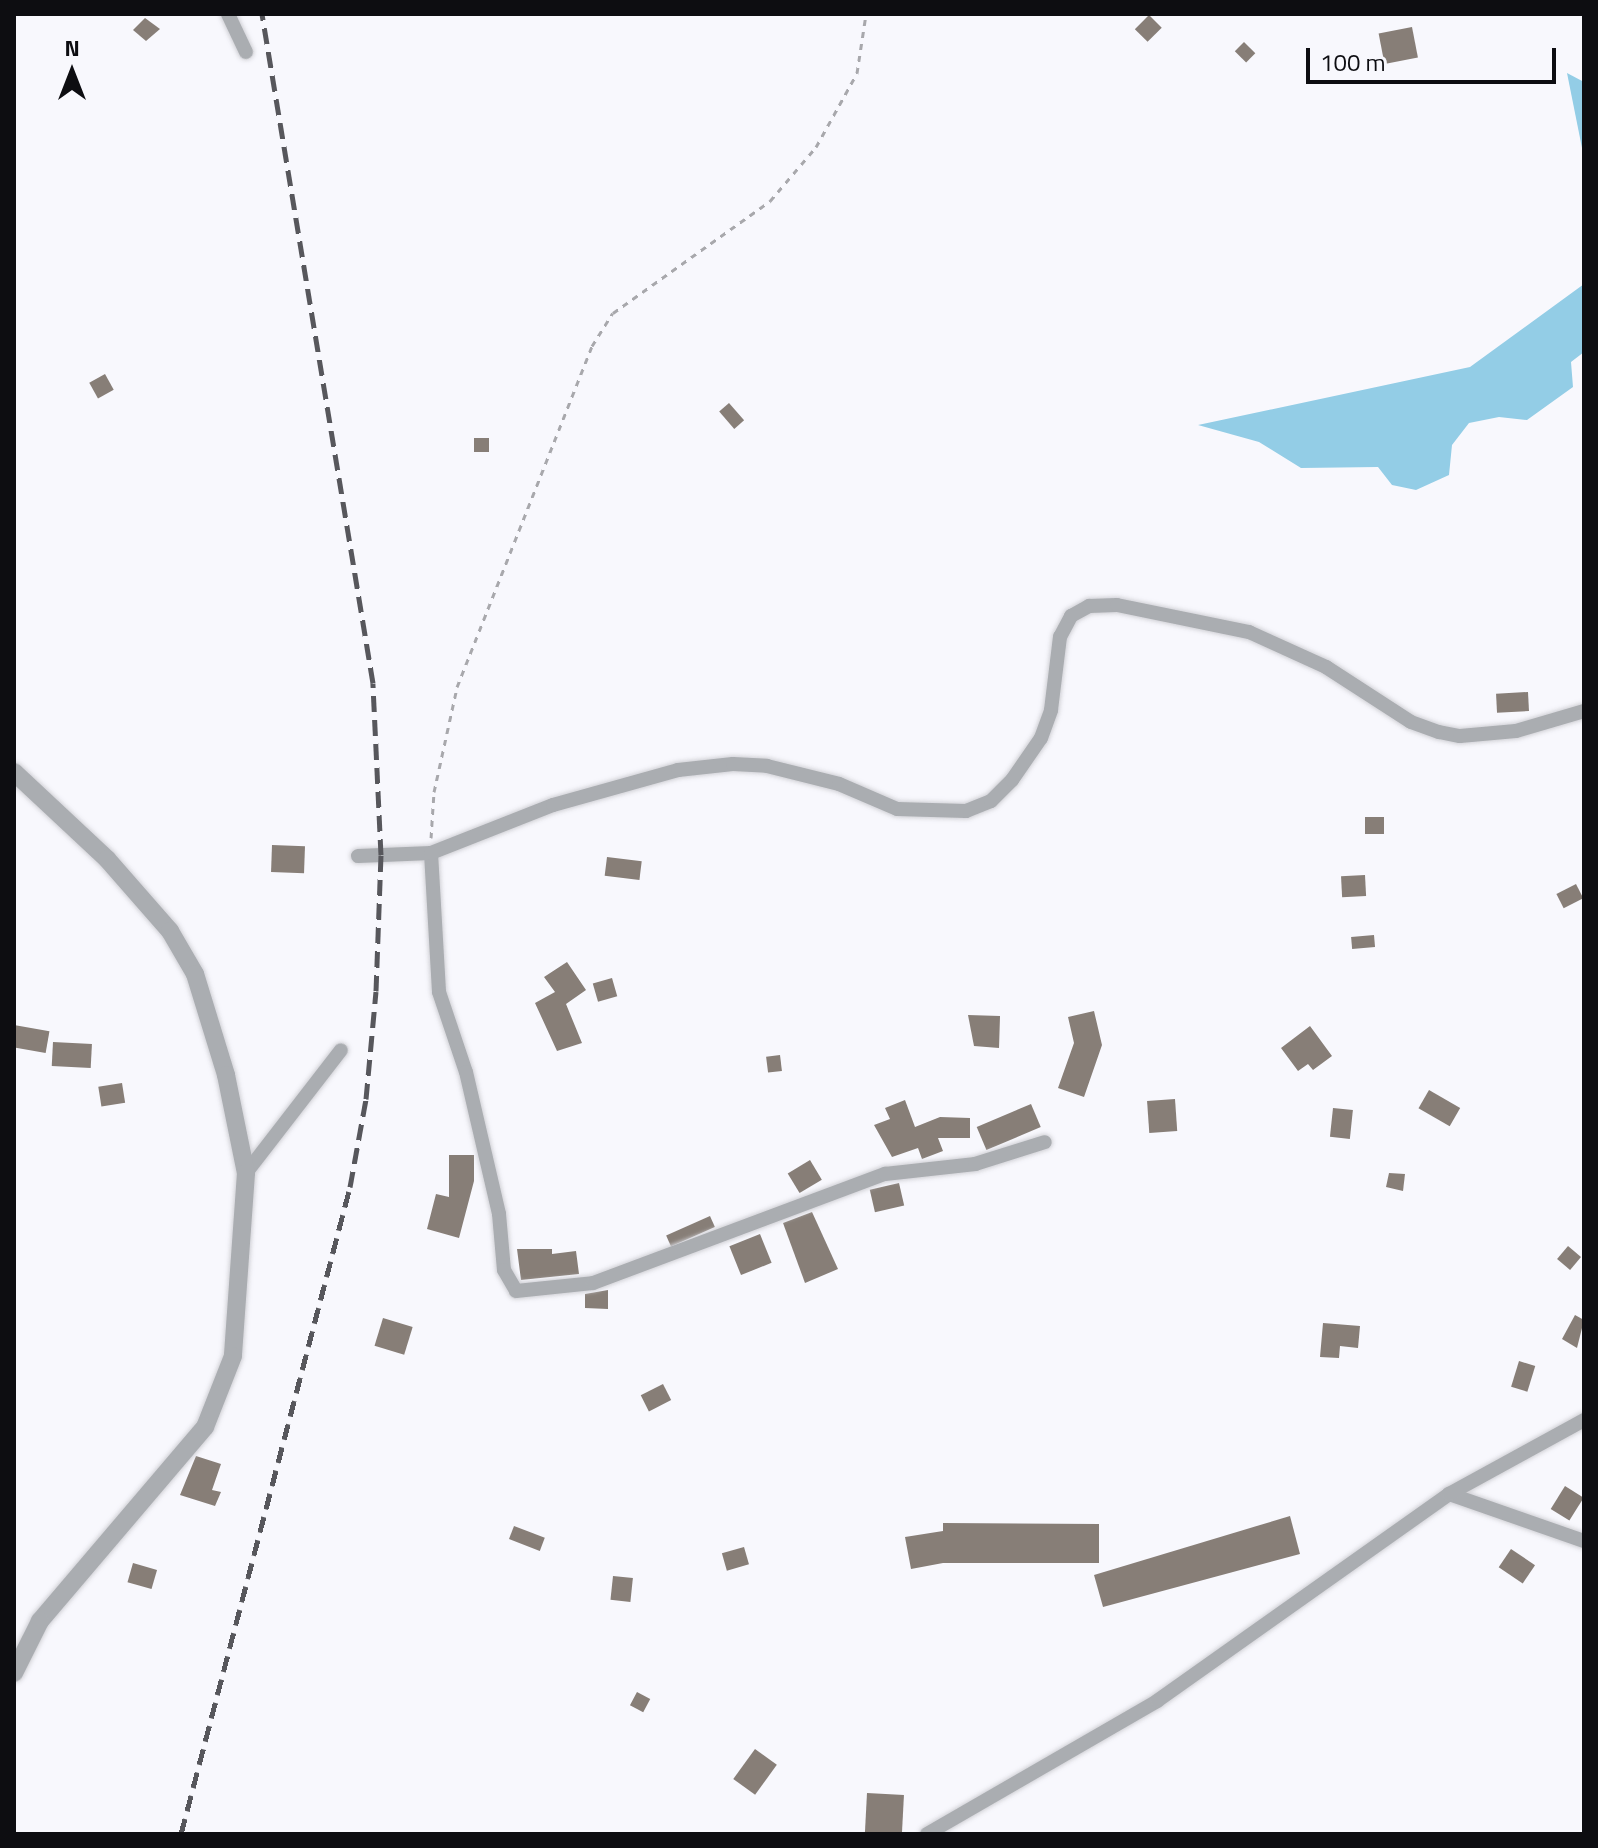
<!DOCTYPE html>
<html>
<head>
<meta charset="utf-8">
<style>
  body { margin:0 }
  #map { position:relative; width:1598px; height:1848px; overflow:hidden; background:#f8f8fd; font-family:"Titillium Web",sans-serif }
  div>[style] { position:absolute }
  .water>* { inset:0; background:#93cde6 }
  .building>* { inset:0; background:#877e77; transform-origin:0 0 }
  .path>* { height:3px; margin-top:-1.5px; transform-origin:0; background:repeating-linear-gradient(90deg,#a8a8ac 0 6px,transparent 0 12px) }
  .roads { filter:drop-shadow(0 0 2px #d2d2d7) drop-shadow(0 0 2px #d2d2d7) }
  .minor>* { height:14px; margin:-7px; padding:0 7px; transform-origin:7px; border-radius:7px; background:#aaadb1 }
  .tertiary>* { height:18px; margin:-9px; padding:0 9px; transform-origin:9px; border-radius:9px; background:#aaadb1 }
  .rail>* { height:5px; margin-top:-2.5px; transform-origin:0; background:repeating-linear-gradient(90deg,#57575c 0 16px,transparent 0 24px) }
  span { translate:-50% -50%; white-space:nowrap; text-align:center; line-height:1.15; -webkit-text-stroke:7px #f8f8fd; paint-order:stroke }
  .frame { position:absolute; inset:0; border:16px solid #0d0d11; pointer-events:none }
  .north { position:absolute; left:32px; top:32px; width:80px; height:80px; -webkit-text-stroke:6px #f8f8fd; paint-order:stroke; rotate:0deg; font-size:22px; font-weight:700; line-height:32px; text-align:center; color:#0d0d11 }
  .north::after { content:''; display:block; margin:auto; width:28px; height:36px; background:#0d0d11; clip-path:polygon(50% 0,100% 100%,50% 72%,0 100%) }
  .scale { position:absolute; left:1306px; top:48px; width:250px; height:36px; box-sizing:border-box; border:4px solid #0d0d11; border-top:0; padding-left:10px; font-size:24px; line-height:28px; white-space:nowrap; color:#0d0d11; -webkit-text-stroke:6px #f8f8fd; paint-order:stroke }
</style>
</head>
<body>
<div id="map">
  <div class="water">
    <i style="clip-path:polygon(1567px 73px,1584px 82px,1584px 158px)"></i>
    <i style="clip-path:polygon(1584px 284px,1584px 352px,1571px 362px,1573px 387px,1527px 420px,1499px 417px,1469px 423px,1452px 445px,1449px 475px,1416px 490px,1392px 485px,1378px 467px,1301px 468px,1259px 442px,1198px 425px,1470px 367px)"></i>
  </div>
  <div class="building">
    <i style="left:1149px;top:15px;width:18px;height:20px;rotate:45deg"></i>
    <i style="clip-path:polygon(145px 18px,160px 29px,146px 41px,133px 30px)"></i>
    <i style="left:1412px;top:27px;width:31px;height:34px;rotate:79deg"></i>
    <i style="left:1244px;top:42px;width:16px;height:13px;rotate:45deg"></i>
    <i style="left:105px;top:374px;width:18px;height:18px;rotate:61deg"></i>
    <i style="left:729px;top:403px;width:23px;height:13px;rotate:49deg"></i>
    <i style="left:474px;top:438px;width:15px;height:14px"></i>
    <i style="left:1528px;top:692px;width:19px;height:32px;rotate:87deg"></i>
    <i style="left:1365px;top:817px;width:19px;height:17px"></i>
    <i style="left:272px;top:845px;width:33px;height:27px;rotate:2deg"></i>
    <i style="left:607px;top:857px;width:35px;height:19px;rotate:7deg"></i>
    <i style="left:1365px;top:875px;width:21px;height:24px;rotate:87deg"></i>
    <i style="left:1576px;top:884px;width:16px;height:22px;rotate:63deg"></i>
    <i style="left:1374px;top:935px;width:12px;height:23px;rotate:85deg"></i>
    <i style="clip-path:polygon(567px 962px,586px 990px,566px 1004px,582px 1043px,557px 1051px,535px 1003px,555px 992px,544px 977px)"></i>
    <i style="left:612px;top:978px;width:19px;height:20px;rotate:74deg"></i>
    <i style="clip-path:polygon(1094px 1011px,1102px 1045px,1084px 1097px,1058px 1088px,1074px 1043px,1068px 1017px)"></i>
    <i style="clip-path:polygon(968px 1015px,1000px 1016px,999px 1048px,974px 1046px)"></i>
    <i style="left:14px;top:1025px;width:36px;height:22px;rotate:10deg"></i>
    <i style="clip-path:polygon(1310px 1026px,1332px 1056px,1313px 1070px,1308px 1064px,1298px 1071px,1281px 1048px)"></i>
    <i style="left:53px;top:1042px;width:39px;height:24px;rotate:3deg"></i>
    <i style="left:780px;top:1055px;width:16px;height:14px;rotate:83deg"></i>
    <i style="left:122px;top:1083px;width:20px;height:24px;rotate:81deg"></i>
    <i style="left:1429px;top:1090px;width:36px;height:21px;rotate:30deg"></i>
    <i style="left:1175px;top:1099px;width:32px;height:28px;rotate:86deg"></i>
    <i style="clip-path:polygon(905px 1100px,915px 1127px,940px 1117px,970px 1118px,970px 1138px,938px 1138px,943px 1151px,922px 1159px,918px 1148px,892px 1157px,874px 1125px,890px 1119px,885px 1108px)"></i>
    <i style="left:1031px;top:1104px;width:25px;height:59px;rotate:67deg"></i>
    <i style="left:1333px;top:1108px;width:20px;height:29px;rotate:6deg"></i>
    <i style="clip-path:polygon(449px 1155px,474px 1155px,474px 1181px,459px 1238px,427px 1229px,436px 1194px,449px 1197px)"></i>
    <i style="left:810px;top:1160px;width:23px;height:26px;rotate:59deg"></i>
    <i style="clip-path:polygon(1389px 1173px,1405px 1174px,1403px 1191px,1386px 1187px)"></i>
    <i style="left:899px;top:1183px;width:23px;height:30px;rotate:77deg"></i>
    <i style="clip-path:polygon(812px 1212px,838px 1269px,805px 1283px,783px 1223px)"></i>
    <i style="left:710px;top:1216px;width:12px;height:48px;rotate:66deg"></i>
    <i style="left:760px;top:1234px;width:31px;height:33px;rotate:68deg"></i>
    <i style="left:1568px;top:1246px;width:17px;height:17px;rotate:40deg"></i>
    <i style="clip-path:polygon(517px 1249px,552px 1249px,552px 1254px,576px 1251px,579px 1274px,521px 1280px)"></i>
    <i style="clip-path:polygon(608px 1290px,608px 1309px,585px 1308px,585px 1294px)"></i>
    <i style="clip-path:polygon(1575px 1315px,1584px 1320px,1577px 1348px,1562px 1339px)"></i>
    <i style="left:383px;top:1318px;width:31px;height:29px;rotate:17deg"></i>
    <i style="clip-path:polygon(1323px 1323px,1360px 1326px,1358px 1348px,1340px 1346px,1339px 1358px,1320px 1357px)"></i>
    <i style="left:1519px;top:1361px;width:17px;height:27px;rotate:17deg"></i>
    <i style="left:663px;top:1384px;width:18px;height:25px;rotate:63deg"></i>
    <i style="clip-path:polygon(196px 1456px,221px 1464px,212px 1490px,221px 1492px,215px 1506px,180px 1495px)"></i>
    <i style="left:1565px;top:1486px;width:22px;height:27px;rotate:32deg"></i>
    <i style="clip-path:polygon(1290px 1516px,1300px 1554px,1103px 1607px,1094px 1575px)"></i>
    <i style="clip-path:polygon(943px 1523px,1099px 1524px,1099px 1563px,943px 1563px,911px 1569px,905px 1537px,943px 1531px)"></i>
    <i style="left:514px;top:1526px;width:33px;height:14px;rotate:21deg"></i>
    <i style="left:744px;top:1547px;width:18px;height:23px;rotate:74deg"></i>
    <i style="left:1511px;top:1549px;width:29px;height:22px;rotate:34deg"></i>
    <i style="left:133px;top:1563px;width:25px;height:20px;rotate:16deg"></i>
    <i style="left:613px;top:1576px;width:20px;height:24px;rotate:6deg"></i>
    <i style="left:637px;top:1692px;width:15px;height:15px;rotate:28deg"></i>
    <i style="left:755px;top:1749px;width:27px;height:37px;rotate:36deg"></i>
    <i style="left:867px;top:1793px;width:37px;height:41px;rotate:3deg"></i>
  </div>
  <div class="path">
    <i style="left:431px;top:838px;width:46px;rotate:-86.3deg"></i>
    <i style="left:434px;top:792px;width:107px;rotate:-77.6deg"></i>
    <i style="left:457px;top:687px;width:367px;rotate:-68.4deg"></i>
    <i style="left:592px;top:346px;width:39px;rotate:-58deg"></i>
    <i style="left:613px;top:313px;width:193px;rotate:-35.5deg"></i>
    <i style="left:770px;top:201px;width:71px;rotate:-49.6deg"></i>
    <i style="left:816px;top:147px;width:85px;rotate:-61deg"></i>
    <i style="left:857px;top:73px;width:60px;rotate:-81.3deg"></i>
  </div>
  <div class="roads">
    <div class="minor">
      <i style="left:228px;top:14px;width:42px;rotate:64.7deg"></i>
      <i style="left:431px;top:853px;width:139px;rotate:86.7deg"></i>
      <i style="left:439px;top:992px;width:84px;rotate:71.4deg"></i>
      <i style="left:466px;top:1072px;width:146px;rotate:76.9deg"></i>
      <i style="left:499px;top:1214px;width:56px;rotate:84.9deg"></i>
      <i style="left:504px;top:1270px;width:24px;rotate:60deg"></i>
      <i style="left:516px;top:1291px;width:77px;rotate:-5.9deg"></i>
      <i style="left:593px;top:1283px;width:312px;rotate:-20.5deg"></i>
      <i style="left:885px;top:1174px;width:91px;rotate:-6.3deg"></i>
      <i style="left:975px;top:1164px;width:73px;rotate:-17.4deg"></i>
      <i style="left:358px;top:856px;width:73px;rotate:-2.4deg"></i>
      <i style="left:431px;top:853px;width:131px;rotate:-21.5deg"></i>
      <i style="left:553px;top:805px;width:130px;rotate:-15.6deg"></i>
      <i style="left:678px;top:770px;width:55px;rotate:-6.2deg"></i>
      <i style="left:733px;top:764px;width:34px;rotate:3deg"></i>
      <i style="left:767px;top:766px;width:74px;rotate:14deg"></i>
      <i style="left:839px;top:784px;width:63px;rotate:23.3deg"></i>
      <i style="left:897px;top:809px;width:69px;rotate:1.7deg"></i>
      <i style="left:966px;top:811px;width:27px;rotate:-22deg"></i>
      <i style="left:991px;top:801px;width:30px;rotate:-45deg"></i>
      <i style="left:1012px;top:780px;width:51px;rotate:-55.4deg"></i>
      <i style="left:1041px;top:738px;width:30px;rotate:-70deg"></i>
      <i style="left:1051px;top:710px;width:74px;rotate:-83deg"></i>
      <i style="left:1060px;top:637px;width:24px;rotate:-62deg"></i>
      <i style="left:1071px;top:616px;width:21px;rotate:-29deg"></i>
      <i style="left:1089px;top:606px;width:28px;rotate:-2deg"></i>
      <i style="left:1117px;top:605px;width:135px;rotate:11.6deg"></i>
      <i style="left:1249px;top:632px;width:85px;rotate:24.4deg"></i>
      <i style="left:1326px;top:667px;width:101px;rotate:32.9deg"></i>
      <i style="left:1411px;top:722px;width:30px;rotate:20deg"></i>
      <i style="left:1439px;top:732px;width:21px;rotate:11deg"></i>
      <i style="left:1460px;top:736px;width:56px;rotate:-5.1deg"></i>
      <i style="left:1516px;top:731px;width:71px;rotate:-16.4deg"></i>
      <i style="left:246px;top:1173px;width:155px;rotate:-52.3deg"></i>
      <i style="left:1449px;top:1494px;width:143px;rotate:19.2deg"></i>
      <i style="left:927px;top:1834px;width:266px;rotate:-30deg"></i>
      <i style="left:1157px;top:1701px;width:358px;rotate:-35.3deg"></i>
      <i style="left:1449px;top:1494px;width:154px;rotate:-28.7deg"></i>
    </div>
    <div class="tertiary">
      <i style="left:14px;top:772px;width:127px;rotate:43.1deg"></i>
      <i style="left:107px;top:859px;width:96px;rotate:48.8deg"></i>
      <i style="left:170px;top:931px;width:50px;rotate:59.8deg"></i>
      <i style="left:195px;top:974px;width:106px;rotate:72.9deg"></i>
      <i style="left:226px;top:1075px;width:100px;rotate:78.5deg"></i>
      <i style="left:246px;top:1173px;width:183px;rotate:94.1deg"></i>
      <i style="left:233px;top:1356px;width:76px;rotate:111.5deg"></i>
      <i style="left:205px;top:1427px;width:255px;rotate:130.4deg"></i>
      <i style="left:40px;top:1621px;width:58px;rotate:116.6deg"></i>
    </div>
  </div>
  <div class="rail">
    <i style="left:181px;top:1834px;width:669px;rotate:-75.36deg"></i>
    <i style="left:350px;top:1187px;width:89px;rotate:-79.7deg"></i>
    <i style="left:366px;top:1099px;width:108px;rotate:-84.7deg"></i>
    <i style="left:376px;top:991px;width:136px;rotate:-87.9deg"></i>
    <i style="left:381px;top:855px;width:172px;rotate:-92.7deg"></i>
    <i style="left:373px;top:683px;width:678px;rotate:-99.42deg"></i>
  </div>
  <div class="frame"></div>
  <div class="north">N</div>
  <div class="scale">100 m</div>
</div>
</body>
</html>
